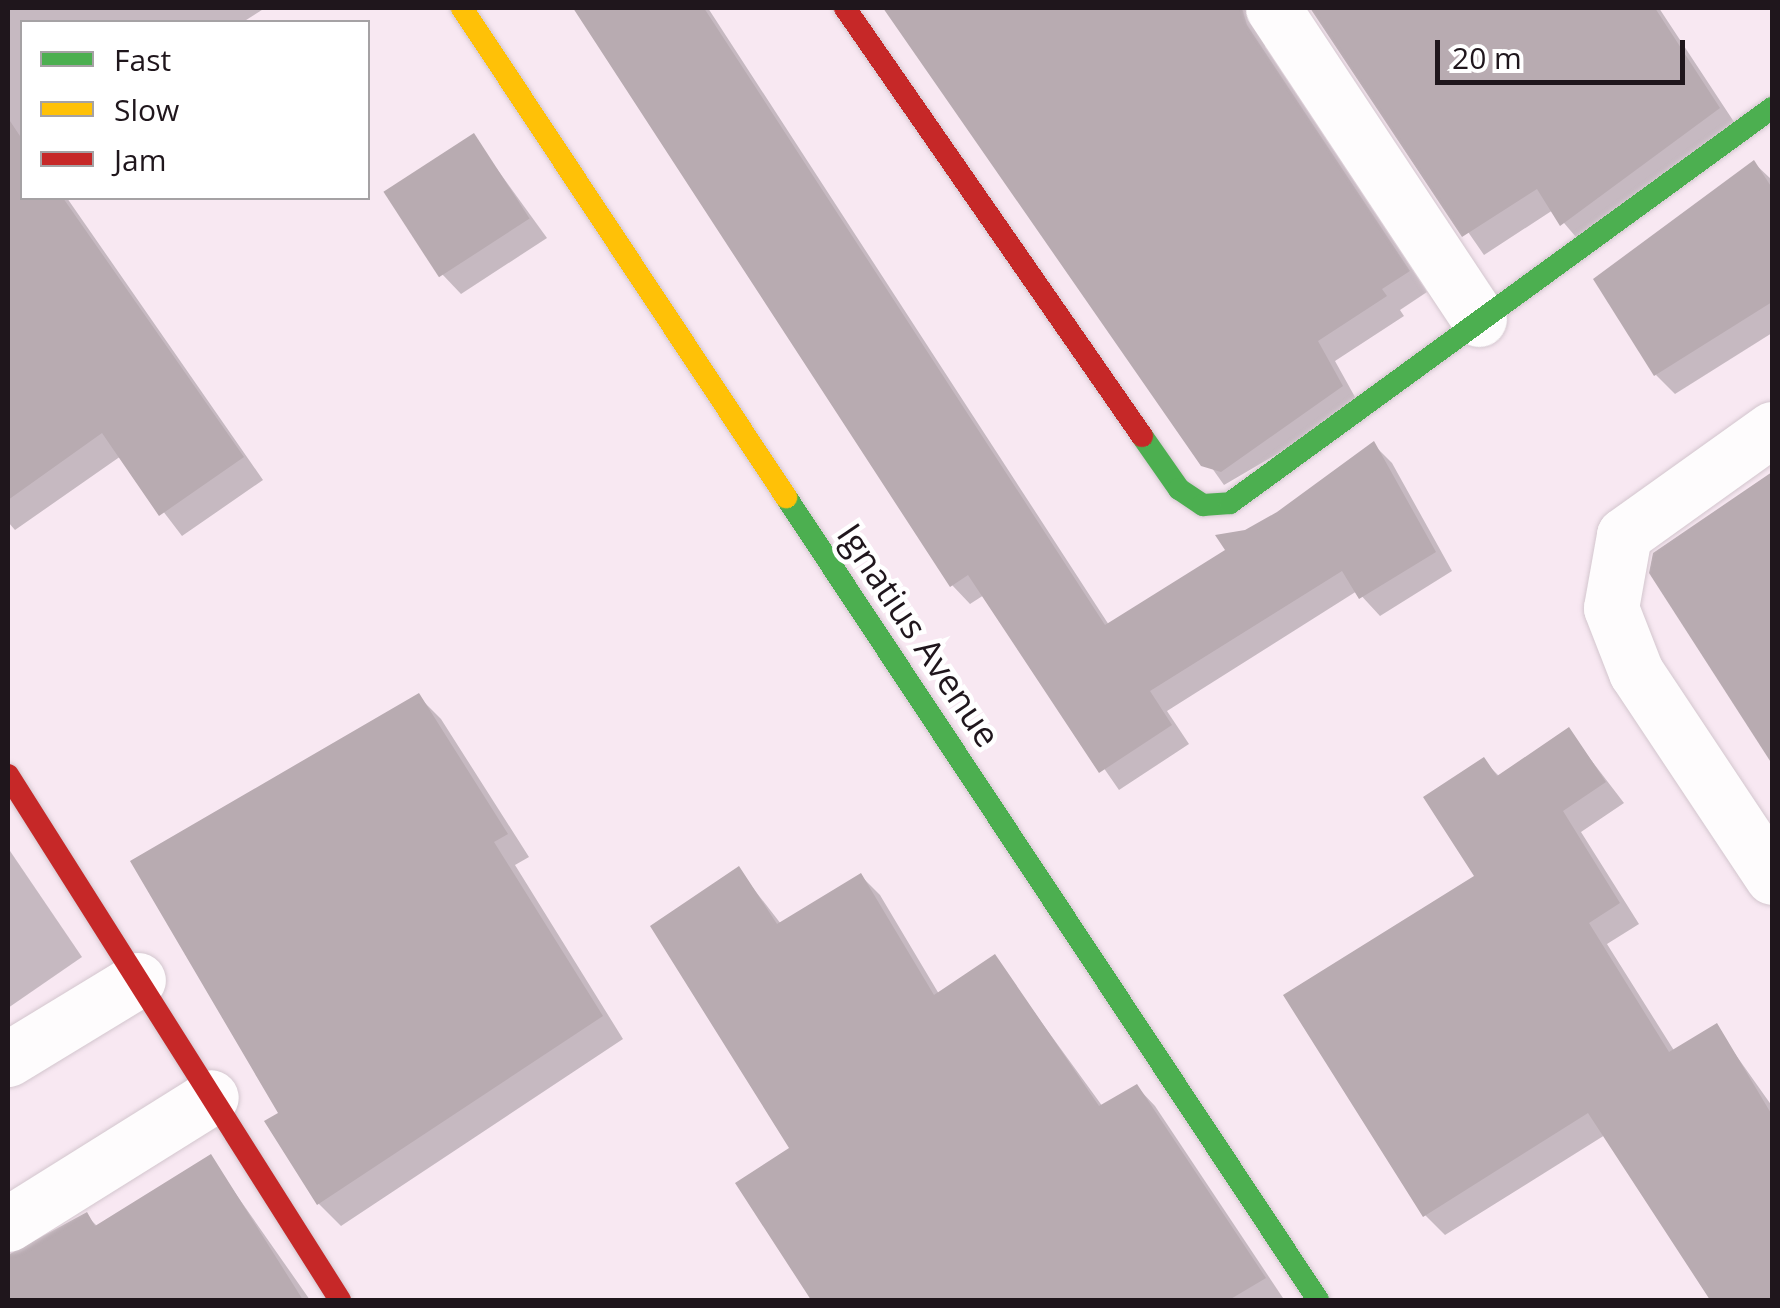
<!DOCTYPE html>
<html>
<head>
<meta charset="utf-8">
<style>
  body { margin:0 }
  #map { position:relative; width:1780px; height:1308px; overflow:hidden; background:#f8e8f2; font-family:"Open Sans",sans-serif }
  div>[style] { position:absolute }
  .shadow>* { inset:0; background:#0003 }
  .building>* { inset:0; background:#b8abb1; transform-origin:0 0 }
  .roads { filter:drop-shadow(0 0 2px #d3c6ce) drop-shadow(0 0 2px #d3c6ce) }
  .street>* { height:55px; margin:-27.5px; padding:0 27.5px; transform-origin:27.5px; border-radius:27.5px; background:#fefcfd }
  .fast>* { height:22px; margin:-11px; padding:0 11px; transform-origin:11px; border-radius:11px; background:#4caf50 }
  .slow>* { height:22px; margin:-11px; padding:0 11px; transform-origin:11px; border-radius:11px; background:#ffc107 }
  .jam>* { height:22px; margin:-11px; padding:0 11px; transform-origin:11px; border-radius:11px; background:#c62828 }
  span { translate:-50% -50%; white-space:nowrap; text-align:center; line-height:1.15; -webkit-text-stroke:9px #fff; paint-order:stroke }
  .street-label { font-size:35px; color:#1f161c }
  .frame { position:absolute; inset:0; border:10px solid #1f161c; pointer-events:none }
  .legend { position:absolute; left:20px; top:20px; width:350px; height:180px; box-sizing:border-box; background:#fff; border:2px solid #a5a2a4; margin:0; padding:12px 18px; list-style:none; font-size:30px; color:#1f161c }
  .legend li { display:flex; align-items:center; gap:20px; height:50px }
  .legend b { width:50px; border:2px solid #a5a2a4 }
  .scale { position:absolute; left:1435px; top:40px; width:250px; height:45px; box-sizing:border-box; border:5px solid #1f161c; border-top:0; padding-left:12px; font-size:30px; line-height:35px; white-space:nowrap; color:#1f161c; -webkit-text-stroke:8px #fff; paint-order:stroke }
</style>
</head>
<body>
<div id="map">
  <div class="shadow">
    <i style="clip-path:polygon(8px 8px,265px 8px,243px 22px,22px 22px,22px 198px,67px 198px,263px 480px,182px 536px,121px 456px,15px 530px,8px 522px)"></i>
    <i style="clip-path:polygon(577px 8px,708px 8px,1109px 625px,1228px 551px,1373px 444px,1392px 463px,1452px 571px,1380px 616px,1357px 591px,1167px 711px,1189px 744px,1119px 790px,984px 595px,970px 604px,952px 585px)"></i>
    <i style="clip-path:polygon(886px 8px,1270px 8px,1263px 15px,1265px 47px,1427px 292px,1400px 310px,1404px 316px,1335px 361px,1360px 406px,1224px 485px)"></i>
    <i style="clip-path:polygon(1313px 8px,1659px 8px,1738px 128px,1581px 243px,1553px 210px,1484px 255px)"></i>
    <i style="clip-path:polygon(473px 136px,547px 238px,461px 294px,442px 274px)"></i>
    <i style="clip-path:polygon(1754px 163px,1772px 180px,1772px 333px,1675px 394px,1656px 375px)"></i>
    <i style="clip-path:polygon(1772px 476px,1772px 719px,1760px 727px,1655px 554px)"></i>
    <i style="clip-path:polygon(418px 696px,441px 719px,529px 857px,515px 865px,623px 1039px,341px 1226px,319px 1204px,268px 1122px,281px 1114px)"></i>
    <i style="clip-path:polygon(1568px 730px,1624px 803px,1581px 832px,1639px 924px,1607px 944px,1675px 1052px,1716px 1027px,1772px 1106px,1772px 1300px,1712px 1300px,1605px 1135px,1445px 1235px,1425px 1215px,1477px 877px,1484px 761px,1500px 777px)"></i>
    <i style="clip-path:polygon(8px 848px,82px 957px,8px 1008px)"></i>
    <i style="clip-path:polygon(739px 870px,781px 924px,861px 876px,880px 895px,939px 994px,994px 957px,1103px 1107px,1137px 1087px,1155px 1106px,1283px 1298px,814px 1300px,738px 1184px,793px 1149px)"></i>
    <i style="clip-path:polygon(210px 1157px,310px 1300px,8px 1300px,8px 1258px,86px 1215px,98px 1227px)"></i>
  </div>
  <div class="building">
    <i style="clip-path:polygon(573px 8px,704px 8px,1105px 625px,1225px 550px,1215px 535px,1245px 530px,1277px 512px,1374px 441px,1436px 552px,1359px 599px,1342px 571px,1150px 691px,1172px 725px,1099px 773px,968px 575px,950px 587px)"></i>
    <i style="clip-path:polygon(883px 8px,1242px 8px,1247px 25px,1410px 271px,1382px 289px,1387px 296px,1318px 341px,1343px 386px,1221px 472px,1201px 466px)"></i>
    <i style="clip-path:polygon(1310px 8px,1655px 8px,1720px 108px,1560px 226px,1537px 189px,1462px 237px)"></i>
    <i style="clip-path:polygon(8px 118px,22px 139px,22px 198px,63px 198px,244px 457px,159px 516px,102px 433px,8px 500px)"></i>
    <i style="left:474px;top:133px;width:102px;height:108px;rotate:57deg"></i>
    <i style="clip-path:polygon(1754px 160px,1772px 188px,1772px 302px,1654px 376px,1593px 279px)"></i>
    <i style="clip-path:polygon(1772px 472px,1772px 764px,1649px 573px,1653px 553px)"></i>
    <i style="clip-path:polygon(419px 693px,508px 834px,494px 842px,603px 1016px,317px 1205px,264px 1121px,278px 1113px,130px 861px)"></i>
    <i style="clip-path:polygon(1569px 727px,1606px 782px,1563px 811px,1620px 903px,1589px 923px,1669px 1052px,1717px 1023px,1772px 1115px,1772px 1300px,1710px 1300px,1588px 1113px,1423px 1217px,1283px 995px,1474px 876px,1423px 797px,1484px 757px,1497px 776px)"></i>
    <i style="clip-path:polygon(739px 866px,777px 924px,861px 873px,934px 995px,995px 954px,1099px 1106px,1137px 1084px,1266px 1278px,1229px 1300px,811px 1300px,735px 1183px,789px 1148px,650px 926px)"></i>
    <i style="clip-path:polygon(211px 1154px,303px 1300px,8px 1300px,8px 1255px,87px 1212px,95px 1226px)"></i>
  </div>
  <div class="roads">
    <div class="street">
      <i style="left:1273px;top:8px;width:373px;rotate:56.5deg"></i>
      <i style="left:1772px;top:429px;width:182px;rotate:144.4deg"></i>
      <i style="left:1624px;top:535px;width:74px;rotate:100.1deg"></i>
      <i style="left:1611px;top:608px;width:69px;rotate:68.7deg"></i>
      <i style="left:1636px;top:672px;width:246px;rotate:56.4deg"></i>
      <i style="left:8px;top:1059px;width:152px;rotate:-31.3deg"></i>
      <i style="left:8px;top:1224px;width:239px;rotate:-32deg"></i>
    </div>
    <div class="fast">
      <i style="left:1142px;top:436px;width:65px;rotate:55.1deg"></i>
      <i style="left:1179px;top:489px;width:29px;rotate:34deg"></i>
      <i style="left:1203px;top:505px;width:27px;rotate:-4deg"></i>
      <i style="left:1230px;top:503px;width:671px;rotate:-36.08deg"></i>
      <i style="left:786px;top:497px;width:963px;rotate:56.47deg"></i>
    </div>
    <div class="slow">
      <i style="left:462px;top:8px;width:587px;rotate:56.47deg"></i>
    </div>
    <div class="jam">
      <i style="left:845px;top:8px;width:521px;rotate:55.24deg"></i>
      <i style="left:8px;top:775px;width:621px;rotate:57.69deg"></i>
    </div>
  </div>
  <div class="street-label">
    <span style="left:919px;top:635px;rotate:56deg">Ignatius Avenue</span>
  </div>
  <div class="frame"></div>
  <ul class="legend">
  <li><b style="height:12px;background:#4caf50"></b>Fast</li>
  <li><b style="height:12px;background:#ffc107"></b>Slow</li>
  <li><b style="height:12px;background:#c62828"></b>Jam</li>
  </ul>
  <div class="scale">20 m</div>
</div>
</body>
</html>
